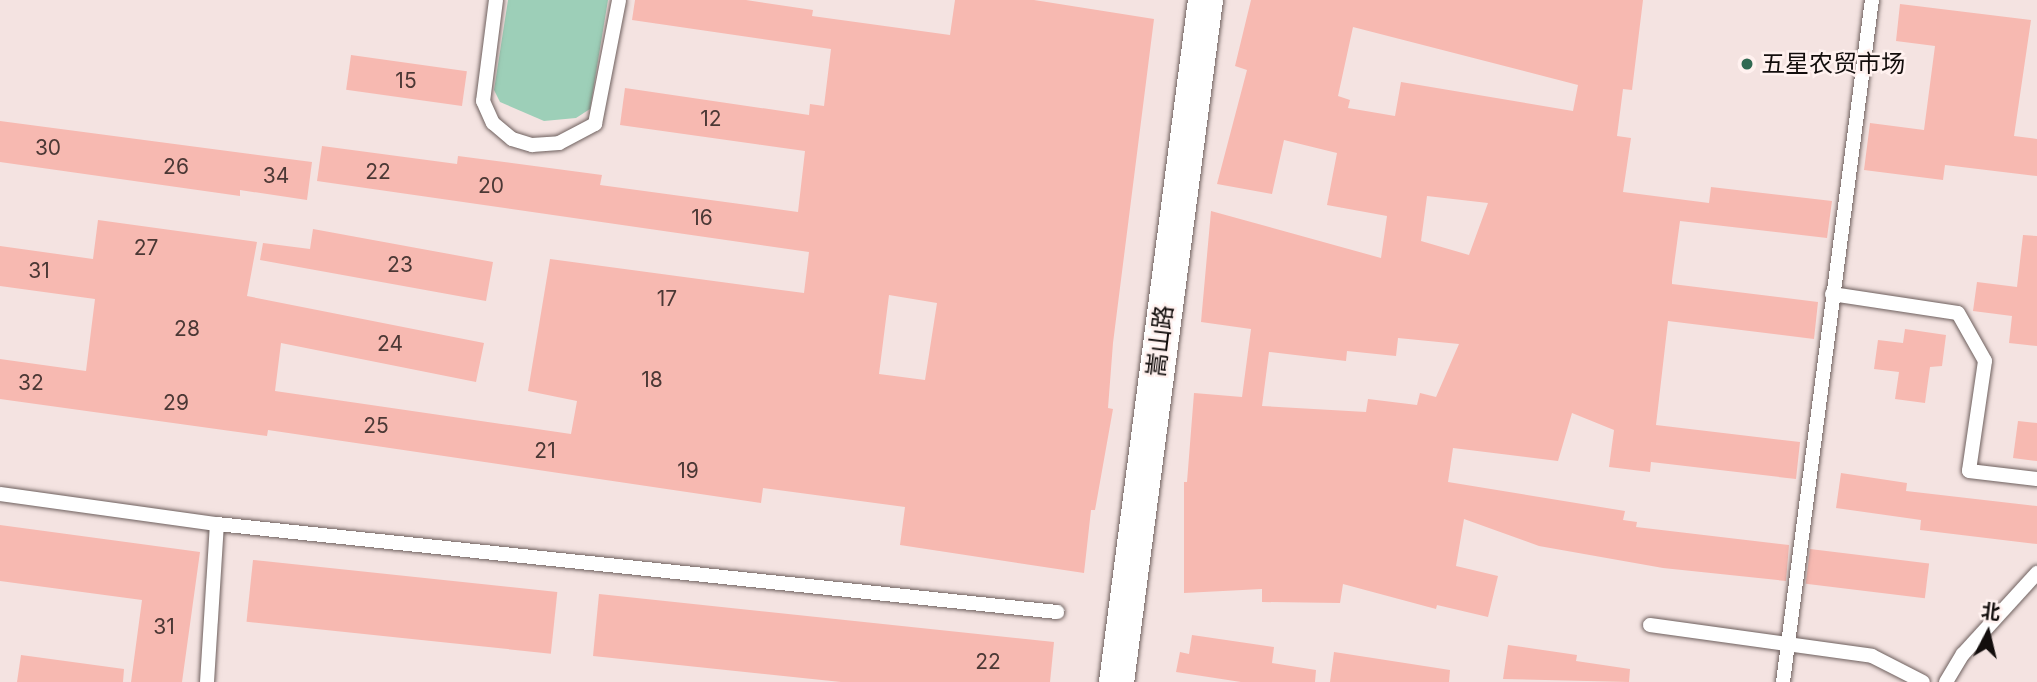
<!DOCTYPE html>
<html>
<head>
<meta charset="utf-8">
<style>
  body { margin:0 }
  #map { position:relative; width:2037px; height:682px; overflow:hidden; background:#f4e3e1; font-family:Inter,"Noto Sans SC",sans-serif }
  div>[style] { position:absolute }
  .green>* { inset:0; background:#9dcfb8 }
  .building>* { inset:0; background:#f7b9b1; transform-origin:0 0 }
  .roads { filter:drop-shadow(0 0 2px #6e605e) drop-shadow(0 0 2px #6e605e) }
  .service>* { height:14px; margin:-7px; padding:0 7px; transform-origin:7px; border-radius:7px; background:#fff }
  .tertiary>* { height:35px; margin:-17.5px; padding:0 17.5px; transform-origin:17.5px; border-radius:17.5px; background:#fff }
  .dots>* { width:19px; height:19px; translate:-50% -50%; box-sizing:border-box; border:4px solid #fff1ef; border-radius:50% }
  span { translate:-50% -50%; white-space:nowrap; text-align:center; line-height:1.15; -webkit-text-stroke:5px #fff1ef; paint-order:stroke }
  .number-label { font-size:21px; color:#4b3835 }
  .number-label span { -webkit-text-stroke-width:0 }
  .poi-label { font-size:24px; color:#120d0c }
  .left { translate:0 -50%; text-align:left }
  .street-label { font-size:24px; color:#120d0c }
  .north { position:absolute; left:1953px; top:598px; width:70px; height:70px; -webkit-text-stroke:5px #fff1ef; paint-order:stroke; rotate:7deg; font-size:19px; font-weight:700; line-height:28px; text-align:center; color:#120d0c }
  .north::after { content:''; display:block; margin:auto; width:24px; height:32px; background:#120d0c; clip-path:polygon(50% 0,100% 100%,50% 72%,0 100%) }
</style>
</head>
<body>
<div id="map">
  <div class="green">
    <i style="clip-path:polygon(508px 0,608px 0,590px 109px,576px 118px,544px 121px,500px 102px,494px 90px)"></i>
  </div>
  <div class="building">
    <i style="clip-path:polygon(evenodd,635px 0,746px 0,813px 10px,812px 16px,950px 35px,955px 0,1034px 0,1154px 19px,1113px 343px,1108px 408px,1113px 409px,1095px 510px,1091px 510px,1084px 573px,900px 545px,905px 507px,763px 488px,761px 503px,268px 430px,267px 436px,0 399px,0 359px,86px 371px,95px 299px,0 286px,0 246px,93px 259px,98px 220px,257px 242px,247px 296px,484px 343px,476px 382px,281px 343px,275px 391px,571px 434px,577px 401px,528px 391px,550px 259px,804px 293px,809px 252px,317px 181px,322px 146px,457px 164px,458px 156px,602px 175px,600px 185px,798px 212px,805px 151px,620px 125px,625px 88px,809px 115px,810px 104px,824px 106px,831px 49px,632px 20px,635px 0,889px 295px,937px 303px,925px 380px,879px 374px,889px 295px)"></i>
    <i style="clip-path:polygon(evenodd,1251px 0,1643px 0,1632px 90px,1623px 89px,1617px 136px,1631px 138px,1623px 192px,1709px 203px,1711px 187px,1832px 201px,1827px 238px,1680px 221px,1672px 280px,1672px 284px,1818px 302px,1814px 339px,1668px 321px,1656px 425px,1800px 442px,1796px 479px,1651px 462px,1650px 472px,1609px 467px,1614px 430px,1572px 413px,1558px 461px,1453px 448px,1448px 482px,1625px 511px,1623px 520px,1637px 522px,1636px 527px,1789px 545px,1786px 581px,1663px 568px,1539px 546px,1464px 519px,1456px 566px,1498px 576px,1488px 617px,1437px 605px,1436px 609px,1343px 584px,1340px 603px,1262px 602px,1262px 589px,1184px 593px,1184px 482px,1187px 482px,1194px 393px,1242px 397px,1251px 329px,1201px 322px,1211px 211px,1381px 258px,1387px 216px,1327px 205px,1337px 153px,1284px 140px,1272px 194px,1217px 184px,1247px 70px,1235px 66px,1251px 0,1353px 27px,1578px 85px,1573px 111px,1401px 82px,1395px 116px,1348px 108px,1350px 100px,1338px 96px,1353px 27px,1251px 0,1427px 196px,1488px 203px,1469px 255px,1421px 241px,1427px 196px,1251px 0,1398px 338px,1459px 344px,1436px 397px,1420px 393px,1417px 405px,1368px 399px,1366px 412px,1262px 406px,1269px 352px,1346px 361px,1347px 351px,1396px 356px,1398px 338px)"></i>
    <i style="clip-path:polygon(1900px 4px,2031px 20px,2014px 136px,2037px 139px,2037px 176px,1945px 165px,1943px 180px,1864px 170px,1870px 123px,1924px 130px,1935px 46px,1896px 41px)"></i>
    <i style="left:351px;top:55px;width:117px;height:35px;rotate:8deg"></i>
    <i style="clip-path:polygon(0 121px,312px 162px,307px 200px,240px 190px,240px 196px,0 162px)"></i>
    <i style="clip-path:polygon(313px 229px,493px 262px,486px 301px,260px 260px,263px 243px,310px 249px)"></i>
    <i style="clip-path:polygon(2023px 235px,2037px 236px,2037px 346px,2009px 343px,2012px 316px,1973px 311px,1977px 282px,2017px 287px)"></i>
    <i style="clip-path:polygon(1905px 329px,1946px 335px,1942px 366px,1930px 367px,1925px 403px,1895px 399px,1899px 372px,1874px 369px,1878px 340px,1903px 343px)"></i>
    <i style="clip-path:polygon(2018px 421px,2037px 423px,2037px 461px,2013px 458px)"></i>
    <i style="clip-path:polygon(1841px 473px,1907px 483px,1906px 491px,2037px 506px,2037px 544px,1920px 530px,1921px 520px,1836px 508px)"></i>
    <i style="clip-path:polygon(0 525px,200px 552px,182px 682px,131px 682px,142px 600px,0 581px)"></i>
    <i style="left:1810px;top:549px;width:120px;height:35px;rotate:7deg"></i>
    <i style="left:253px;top:560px;width:306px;height:62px;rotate:6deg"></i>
    <i style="clip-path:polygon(599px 594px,1054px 642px,1050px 682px,841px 682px,593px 656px)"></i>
    <i style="clip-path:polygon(1192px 635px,1274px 647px,1272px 663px,1316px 670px,1315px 682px,1241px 682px,1176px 672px,1180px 652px,1189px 654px)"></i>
    <i style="clip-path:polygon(1508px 645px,1577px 655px,1576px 661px,1630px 669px,1629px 682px,1503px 679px)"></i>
    <i style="clip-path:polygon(1334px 652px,1450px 670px,1449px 682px,1330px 682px)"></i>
    <i style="clip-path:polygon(21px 655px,124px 669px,123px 682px,17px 682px)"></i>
  </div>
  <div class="roads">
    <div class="service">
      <i style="left:496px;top:0;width:102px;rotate:97.3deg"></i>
      <i style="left:483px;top:101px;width:24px;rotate:66deg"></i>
      <i style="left:493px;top:123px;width:25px;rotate:40deg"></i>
      <i style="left:512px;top:139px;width:21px;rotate:17deg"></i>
      <i style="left:532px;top:145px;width:27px;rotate:-4deg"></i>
      <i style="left:559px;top:143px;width:41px;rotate:-27.8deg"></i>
      <i style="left:595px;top:124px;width:126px;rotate:-79deg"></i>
      <i style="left:1832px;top:294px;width:127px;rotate:8.6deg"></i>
      <i style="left:1958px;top:313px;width:55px;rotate:60.6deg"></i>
      <i style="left:1985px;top:361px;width:111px;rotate:98.3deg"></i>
      <i style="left:1969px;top:471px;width:68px;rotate:6.7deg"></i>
      <i style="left:0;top:494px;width:219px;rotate:7.9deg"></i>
      <i style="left:217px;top:524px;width:845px;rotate:5.98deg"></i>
      <i style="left:1650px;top:625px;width:224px;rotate:7.9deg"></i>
      <i style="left:1872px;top:656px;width:57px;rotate:27deg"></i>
      <i style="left:207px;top:682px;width:158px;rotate:-86.4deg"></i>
      <i style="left:1783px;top:682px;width:688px;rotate:-82.57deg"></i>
      <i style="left:1946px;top:682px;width:33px;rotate:-59deg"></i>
      <i style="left:1963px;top:654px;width:110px;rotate:-47.6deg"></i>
    </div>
    <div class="tertiary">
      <i style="left:1116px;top:682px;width:688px;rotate:-82.57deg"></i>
    </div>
  </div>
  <div class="dots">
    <i style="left:1747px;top:64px;background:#306952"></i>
  </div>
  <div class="number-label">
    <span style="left:406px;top:81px">15</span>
    <span style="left:711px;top:119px">12</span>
    <span style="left:48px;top:148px">30</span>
    <span style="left:176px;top:167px">26</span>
    <span style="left:378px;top:172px">22</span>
    <span style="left:276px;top:176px">34</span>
    <span style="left:491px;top:186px">20</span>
    <span style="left:702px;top:218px">16</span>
    <span style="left:146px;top:248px">27</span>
    <span style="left:400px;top:265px">23</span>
    <span style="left:39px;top:271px">31</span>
    <span style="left:667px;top:299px">17</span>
    <span style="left:187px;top:329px">28</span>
    <span style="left:390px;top:344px">24</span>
    <span style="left:652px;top:380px">18</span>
    <span style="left:31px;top:383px">32</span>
    <span style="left:176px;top:403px">29</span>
    <span style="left:376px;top:426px">25</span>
    <span style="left:545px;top:451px">21</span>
    <span style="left:688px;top:471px">19</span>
    <span style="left:164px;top:627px">31</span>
    <span style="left:988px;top:662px">22</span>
  </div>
  <div class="poi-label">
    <span class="left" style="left:1761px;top:64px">五星农贸市场</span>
  </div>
  <div class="street-label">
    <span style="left:1160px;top:341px;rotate:-83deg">嵩山路</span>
  </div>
  <div class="north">北</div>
</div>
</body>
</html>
